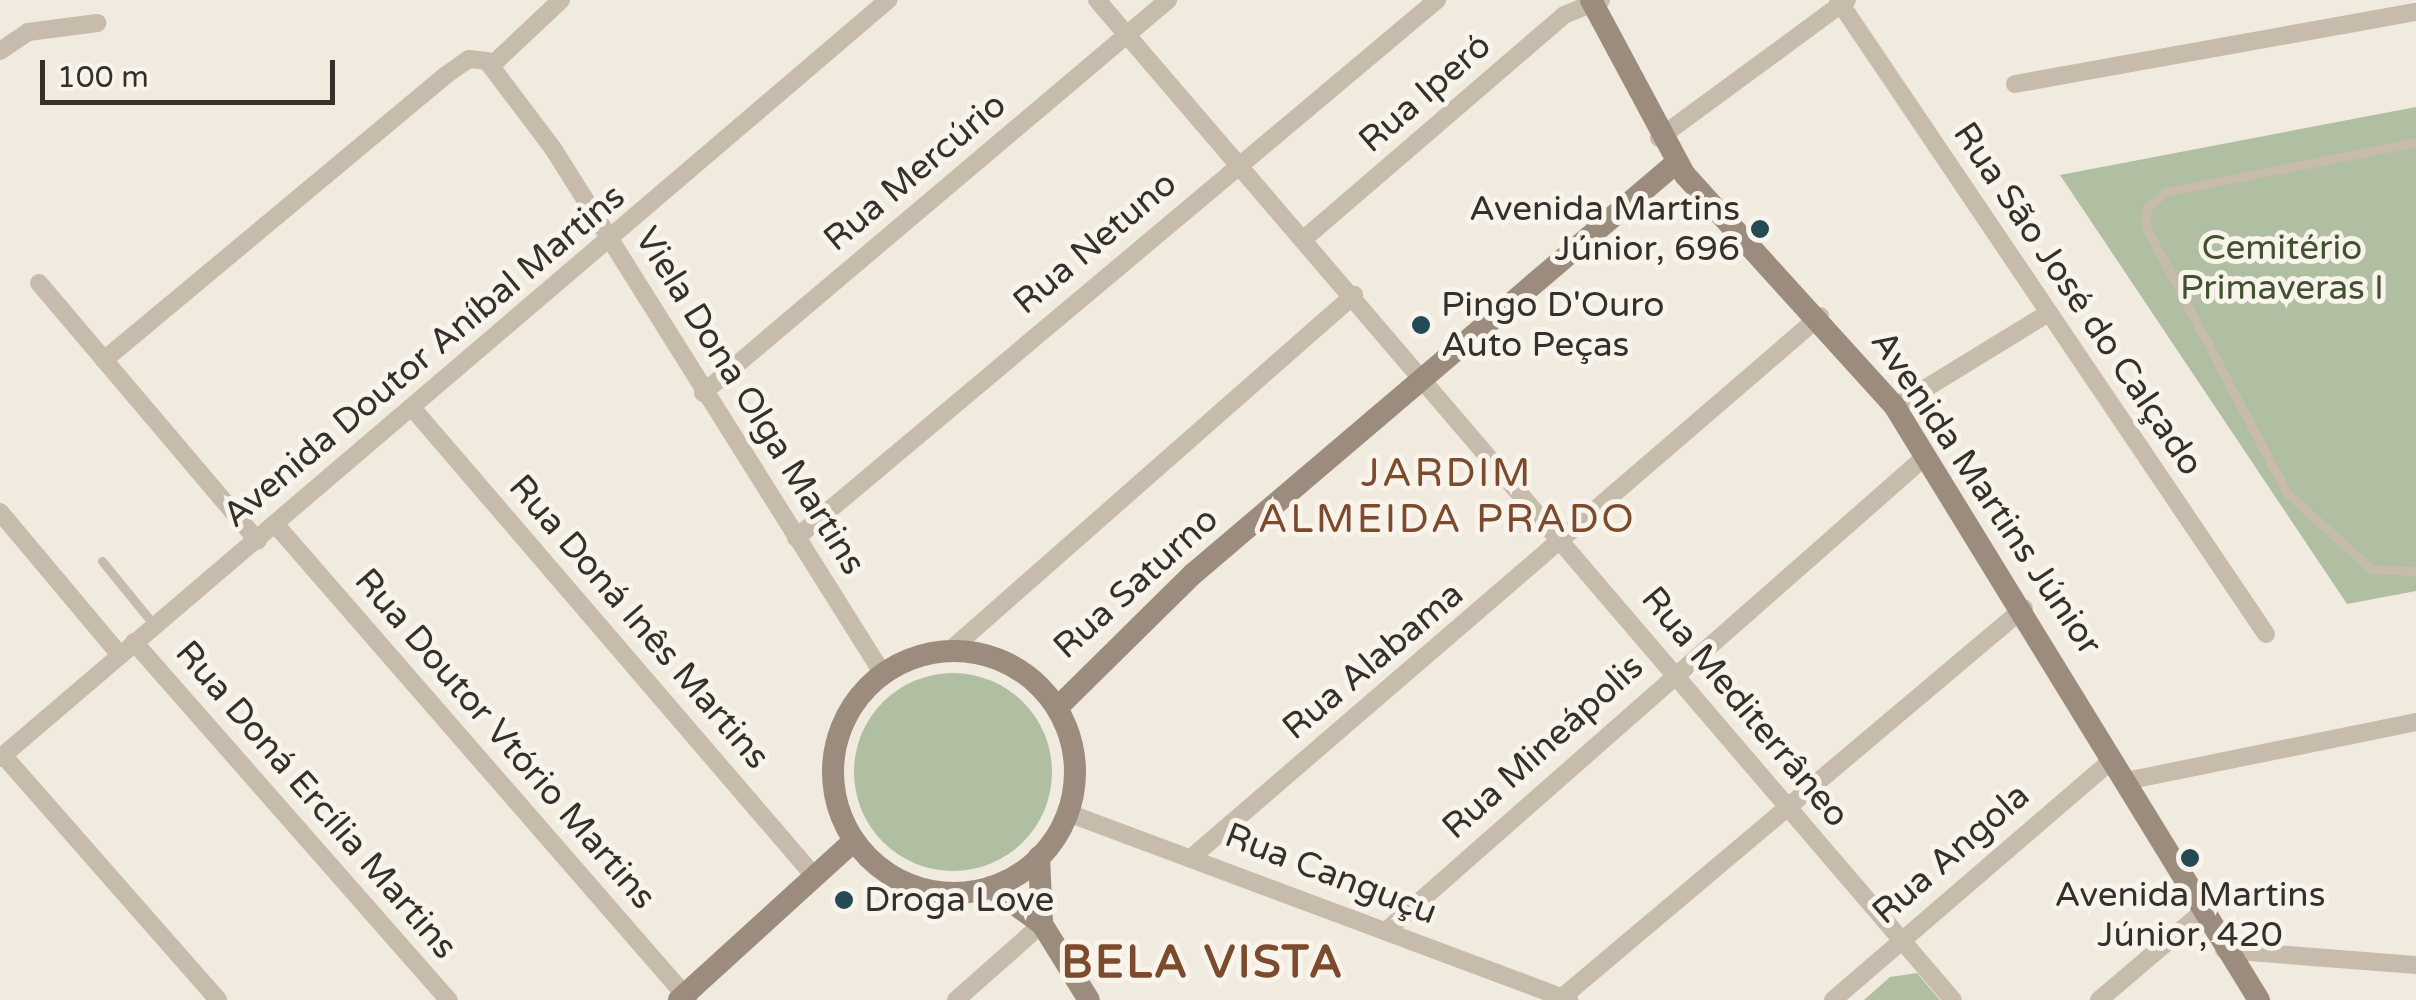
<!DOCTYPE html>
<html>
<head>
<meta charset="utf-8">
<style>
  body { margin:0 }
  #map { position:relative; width:2416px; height:1000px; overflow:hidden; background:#f0eadf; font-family:"Varela Round",sans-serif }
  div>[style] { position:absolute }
  .green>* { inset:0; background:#b0bea1 }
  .round { border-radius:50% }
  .lane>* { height:9px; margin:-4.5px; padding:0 4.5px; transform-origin:4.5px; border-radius:4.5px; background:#c7bcac }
  .street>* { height:18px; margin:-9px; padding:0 9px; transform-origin:9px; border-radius:9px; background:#c7bcac }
  .secondary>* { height:22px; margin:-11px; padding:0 11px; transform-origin:11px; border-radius:11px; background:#9b8c7e }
  .secondary>.ring { margin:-11px; padding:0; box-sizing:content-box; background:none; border:22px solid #9b8c7e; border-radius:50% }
  .dots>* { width:28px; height:28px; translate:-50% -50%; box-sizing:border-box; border:5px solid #f8f4eb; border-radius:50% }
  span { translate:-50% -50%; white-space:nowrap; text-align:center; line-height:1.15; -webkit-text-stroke:10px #f8f4eb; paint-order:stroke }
  .street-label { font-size:35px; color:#36302a }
  .poi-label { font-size:35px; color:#36302a }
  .right { translate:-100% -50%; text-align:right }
  .left { translate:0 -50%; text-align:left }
  .park-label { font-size:35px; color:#415231 }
  .quarter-label { font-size:40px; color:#7c4a2c; letter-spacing:2.5px }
  .district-label { font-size:45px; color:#7c4a2c; font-weight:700; letter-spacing:2.5px }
  .scale { position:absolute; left:40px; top:60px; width:295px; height:45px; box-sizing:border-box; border:5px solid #36302a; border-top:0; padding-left:12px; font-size:30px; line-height:35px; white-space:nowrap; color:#36302a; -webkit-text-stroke:8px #f8f4eb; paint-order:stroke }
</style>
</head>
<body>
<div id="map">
  <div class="green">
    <i style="clip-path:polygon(2416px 107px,2416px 591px,2347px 604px,2060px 175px)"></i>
    <i class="round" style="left:854px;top:673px;width:198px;height:198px"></i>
    <i style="clip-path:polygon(1917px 973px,1940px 1000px,1864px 1000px,1890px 977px)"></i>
  </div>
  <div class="lane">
    <i style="left:2416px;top:142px;width:256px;rotate:168.7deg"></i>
    <i style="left:2165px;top:192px;width:24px;rotate:138deg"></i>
    <i style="left:2147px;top:208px;width:17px;rotate:97deg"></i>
    <i style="left:2145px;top:225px;width:303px;rotate:62.1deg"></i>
    <i style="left:2287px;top:493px;width:113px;rotate:42.1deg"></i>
    <i style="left:2371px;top:569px;width:45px;rotate:2.5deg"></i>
    <i style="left:102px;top:561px;width:84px;rotate:50.8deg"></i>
  </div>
  <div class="street">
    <i style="left:1097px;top:0;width:1316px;rotate:49.44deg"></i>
    <i style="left:1838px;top:0;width:765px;rotate:55.98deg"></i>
    <i style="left:0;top:51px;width:34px;rotate:-34deg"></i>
    <i style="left:28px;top:32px;width:70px;rotate:-7.4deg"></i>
    <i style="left:492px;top:65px;width:95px;rotate:-43.3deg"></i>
    <i style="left:2015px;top:84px;width:407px;rotate:-10.2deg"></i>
    <i style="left:1659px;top:138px;width:233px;rotate:-36.3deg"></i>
    <i style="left:1305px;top:238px;width:342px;rotate:-40.7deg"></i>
    <i style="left:1564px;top:15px;width:40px;rotate:-22deg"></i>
    <i style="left:39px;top:283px;width:338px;rotate:49.7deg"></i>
    <i style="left:104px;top:360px;width:445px;rotate:-39.8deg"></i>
    <i style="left:446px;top:75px;width:28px;rotate:-35deg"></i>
    <i style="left:469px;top:59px;width:18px;rotate:6deg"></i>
    <i style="left:487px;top:61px;width:111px;rotate:53deg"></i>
    <i style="left:554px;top:150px;width:619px;rotate:57.88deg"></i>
    <i style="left:703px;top:393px;width:609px;rotate:-40.2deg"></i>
    <i style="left:1895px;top:407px;width:178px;rotate:-31.5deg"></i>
    <i style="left:414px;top:410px;width:616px;rotate:49.35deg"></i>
    <i style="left:0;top:512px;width:187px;rotate:50deg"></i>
    <i style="left:276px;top:525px;width:629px;rotate:48.99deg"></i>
    <i style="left:796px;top:538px;width:837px;rotate:-40.01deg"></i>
    <i style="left:134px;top:642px;width:477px;rotate:48.7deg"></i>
    <i style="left:948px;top:652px;width:541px;rotate:-41.33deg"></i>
    <i style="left:3px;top:755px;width:326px;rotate:48.7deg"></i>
    <i style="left:0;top:758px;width:1168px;rotate:-40.48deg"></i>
    <i style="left:2126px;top:781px;width:296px;rotate:-11.5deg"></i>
    <i style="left:1068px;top:813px;width:535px;rotate:20.47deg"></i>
    <i style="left:1192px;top:857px;width:829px;rotate:-40.74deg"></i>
    <i style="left:1387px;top:930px;width:718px;rotate:-41.33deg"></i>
    <i style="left:2224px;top:950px;width:193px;rotate:4.5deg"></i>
    <i style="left:956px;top:1000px;width:115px;rotate:-41.5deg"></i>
    <i style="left:1559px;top:1000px;width:608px;rotate:-40.13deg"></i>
    <i style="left:1833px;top:1000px;width:369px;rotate:-40.7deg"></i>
    <i style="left:2099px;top:1000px;width:133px;rotate:-40.4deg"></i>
  </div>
  <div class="secondary">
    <i style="left:1591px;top:0;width:199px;rotate:61.8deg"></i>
    <i style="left:1685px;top:175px;width:313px;rotate:47.8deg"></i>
    <i style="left:1895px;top:407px;width:696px;rotate:58.46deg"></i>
    <i class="ring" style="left:833px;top:651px;width:220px;height:220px"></i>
    <i style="left:1057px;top:708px;width:191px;rotate:-44.6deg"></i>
    <i style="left:1193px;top:574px;width:634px;rotate:-40.4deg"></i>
    <i style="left:1039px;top:857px;width:67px;rotate:87.4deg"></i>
    <i style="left:991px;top:887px;width:63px;rotate:36deg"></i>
    <i style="left:1042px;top:924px;width:89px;rotate:58.3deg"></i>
    <i style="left:679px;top:1000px;width:236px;rotate:-42.3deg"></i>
  </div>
  <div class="dots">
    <i style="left:1760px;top:229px;background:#244a53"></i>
    <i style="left:1421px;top:325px;background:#244a53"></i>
    <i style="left:2190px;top:858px;background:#244a53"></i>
    <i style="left:844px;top:900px;background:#244a53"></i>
  </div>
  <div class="street-label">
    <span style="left:1425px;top:93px;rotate:-41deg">Rua Iperó</span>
    <span style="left:915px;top:172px;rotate:-40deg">Rua Mercúrio</span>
    <span style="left:1095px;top:243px;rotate:-40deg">Rua Netuno</span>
    <span style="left:2078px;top:299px;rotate:56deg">Rua São José do Calçado</span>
    <span style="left:424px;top:356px;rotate:-40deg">Avenida Doutor Aníbal Martins</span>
    <span style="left:750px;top:401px;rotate:58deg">Viela Dona Olga Martins</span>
    <span style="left:1986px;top:493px;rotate:56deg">Avenida Martins Júnior</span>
    <span style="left:1136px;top:583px;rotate:-42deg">Rua Saturno</span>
    <span style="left:639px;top:622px;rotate:49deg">Rua Doná Inês Martins</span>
    <span style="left:1373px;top:661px;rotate:-40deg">Rua Alabama</span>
    <span style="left:1745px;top:707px;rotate:50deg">Rua Mediterrâneo</span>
    <span style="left:505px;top:739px;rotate:49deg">Rua Doutor Vtório Martins</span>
    <span style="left:1543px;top:747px;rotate:-42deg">Rua Mineápolis</span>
    <span style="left:316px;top:800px;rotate:49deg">Rua Doná Ercília Martins</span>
    <span style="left:1951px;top:854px;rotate:-41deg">Rua Angola</span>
    <span style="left:1331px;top:874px;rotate:21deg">Rua Canguçu</span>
  </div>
  <div class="poi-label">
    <span class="right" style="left:1740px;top:229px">Avenida Martins<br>Júnior, 696</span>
    <span class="left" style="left:1441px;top:325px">Pingo D'Ouro<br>Auto Peças</span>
    <span style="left:2190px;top:915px">Avenida Martins<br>Júnior, 420</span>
    <span class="left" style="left:864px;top:900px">Droga Love</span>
  </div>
  <div class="park-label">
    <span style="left:2282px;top:268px">Cemitério<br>Primaveras I</span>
  </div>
  <div class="quarter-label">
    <span style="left:1447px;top:496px">JARDIM<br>ALMEIDA PRADO</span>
  </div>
  <div class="district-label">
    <span style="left:1203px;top:964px">BELA VISTA</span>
  </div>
  <div class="scale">100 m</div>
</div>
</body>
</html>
